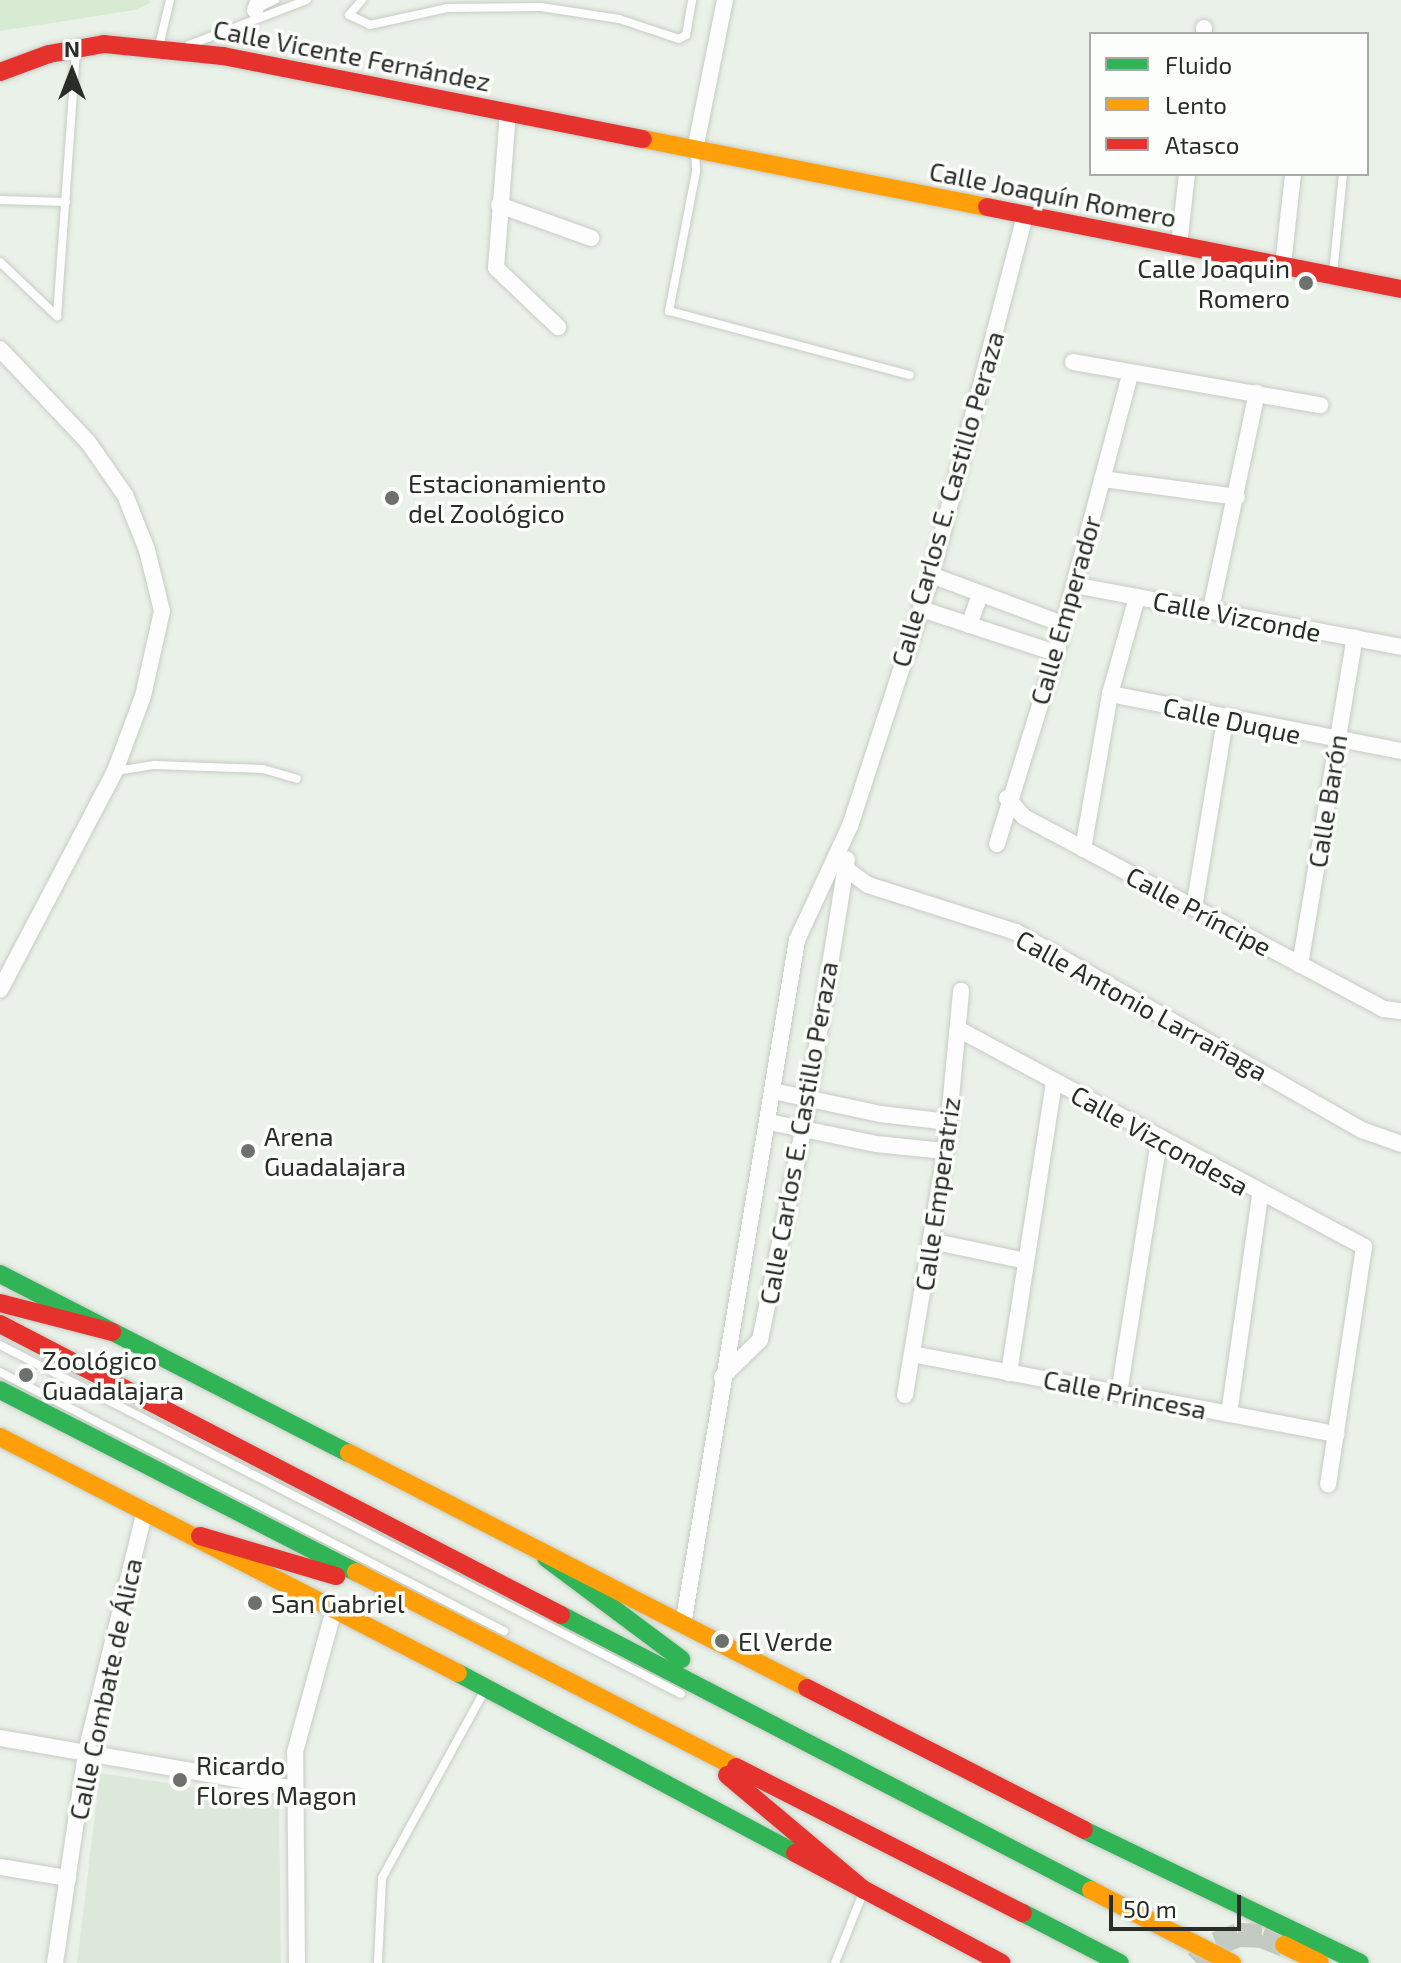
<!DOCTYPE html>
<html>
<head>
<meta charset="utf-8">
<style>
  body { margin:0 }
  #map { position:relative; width:1401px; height:1963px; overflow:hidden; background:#eaf1e8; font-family:"Exo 2",sans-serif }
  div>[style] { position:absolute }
  .built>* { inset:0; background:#dce8d9 }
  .green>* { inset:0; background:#d7ead2 }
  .secondary-tunnel>* { height:24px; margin-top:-12px; transform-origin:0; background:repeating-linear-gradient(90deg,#c3cac1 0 24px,transparent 0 36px) }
  .roads { filter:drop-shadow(0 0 2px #c6ccc5) drop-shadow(0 0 2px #c6ccc5) }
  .lane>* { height:8px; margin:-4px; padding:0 4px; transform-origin:4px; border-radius:4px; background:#fcfdfc }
  .street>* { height:16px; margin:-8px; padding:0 8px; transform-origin:8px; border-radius:8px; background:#fcfdfc }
  .fast>* { height:18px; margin:-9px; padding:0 9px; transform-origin:9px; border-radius:9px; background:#30b455 }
  .slow>* { height:18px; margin:-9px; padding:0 9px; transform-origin:9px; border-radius:9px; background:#ff9f0a }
  .jam>* { height:18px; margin:-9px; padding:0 9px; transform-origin:9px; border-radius:9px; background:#e5322d }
  .dots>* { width:22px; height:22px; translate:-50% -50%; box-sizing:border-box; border:4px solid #fcfefb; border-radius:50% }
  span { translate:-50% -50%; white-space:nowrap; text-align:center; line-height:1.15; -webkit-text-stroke:7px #fcfefb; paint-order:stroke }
  .street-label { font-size:26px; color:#282d27 }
  .poi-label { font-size:26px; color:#282d27 }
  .right { translate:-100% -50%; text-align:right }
  .left { translate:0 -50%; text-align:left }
  .legend { position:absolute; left:1089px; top:32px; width:280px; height:144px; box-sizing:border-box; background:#fcfefb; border:2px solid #a7aaa6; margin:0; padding:10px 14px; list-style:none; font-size:24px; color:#282d27 }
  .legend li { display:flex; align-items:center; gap:16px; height:40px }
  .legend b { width:40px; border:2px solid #a7aaa6 }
  .north { position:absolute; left:32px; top:32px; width:80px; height:80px; -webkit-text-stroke:6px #fcfefb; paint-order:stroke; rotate:0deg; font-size:22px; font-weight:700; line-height:32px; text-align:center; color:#282d27 }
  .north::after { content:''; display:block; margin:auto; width:28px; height:36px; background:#282d27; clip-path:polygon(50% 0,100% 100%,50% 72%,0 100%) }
  .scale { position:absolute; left:1109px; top:1895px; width:132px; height:36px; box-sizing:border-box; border:4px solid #282d27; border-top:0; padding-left:10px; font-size:24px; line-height:28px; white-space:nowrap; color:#282d27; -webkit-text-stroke:6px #fcfefb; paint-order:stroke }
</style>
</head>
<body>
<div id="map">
  <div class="built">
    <i style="clip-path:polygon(100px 1773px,279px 1800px,281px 1963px,77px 1963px)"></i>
  </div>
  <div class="green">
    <i style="clip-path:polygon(0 0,149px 0,150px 3px,135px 10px,0 31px)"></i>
  </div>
  <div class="secondary-tunnel">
    <i style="left:1196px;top:1963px;width:28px;rotate:-44deg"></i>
    <i style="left:1216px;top:1944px;width:24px;rotate:-22deg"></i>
    <i style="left:1238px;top:1935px;width:24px;rotate:2deg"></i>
    <i style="left:1262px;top:1936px;width:24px;rotate:22deg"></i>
  </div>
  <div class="roads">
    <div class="lane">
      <i style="left:362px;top:0;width:20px;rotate:131deg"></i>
      <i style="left:349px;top:15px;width:23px;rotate:25deg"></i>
      <i style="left:370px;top:25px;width:79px;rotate:-12.4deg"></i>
      <i style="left:447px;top:8px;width:94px;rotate:-0.6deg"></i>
      <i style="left:541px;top:7px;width:79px;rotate:8.7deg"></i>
      <i style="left:619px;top:19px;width:63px;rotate:18.4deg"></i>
      <i style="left:679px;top:39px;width:8px;rotate:-30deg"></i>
      <i style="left:686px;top:35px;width:36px;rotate:-80deg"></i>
      <i style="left:258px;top:8px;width:19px;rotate:-25deg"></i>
      <i style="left:189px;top:45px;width:126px;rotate:-20.9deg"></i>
      <i style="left:159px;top:46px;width:47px;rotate:-76.6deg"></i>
      <i style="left:695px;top:151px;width:21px;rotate:87deg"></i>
      <i style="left:696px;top:172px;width:142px;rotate:101deg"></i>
      <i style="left:669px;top:311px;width:249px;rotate:14.9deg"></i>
      <i style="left:0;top:200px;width:66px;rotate:1.7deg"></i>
      <i style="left:0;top:262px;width:79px;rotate:43.5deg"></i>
      <i style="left:1333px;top:274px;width:100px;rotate:-84.3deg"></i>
      <i style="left:57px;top:316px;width:264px;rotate:-85.9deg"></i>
      <i style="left:116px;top:771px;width:39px;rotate:-9deg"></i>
      <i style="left:155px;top:765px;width:108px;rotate:2.1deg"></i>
      <i style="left:263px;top:769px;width:35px;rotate:16deg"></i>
      <i style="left:0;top:1345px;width:765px;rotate:27.13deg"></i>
      <i style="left:0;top:1372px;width:567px;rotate:27.2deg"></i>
      <i style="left:378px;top:1963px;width:85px;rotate:-87.3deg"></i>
      <i style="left:382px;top:1878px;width:212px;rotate:-61.3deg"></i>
      <i style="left:835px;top:1963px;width:75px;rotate:-68.2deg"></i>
    </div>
    <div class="street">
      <i style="left:255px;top:10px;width:11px;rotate:-68deg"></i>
      <i style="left:1204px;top:34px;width:6px;rotate:-90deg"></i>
      <i style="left:508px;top:112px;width:156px;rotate:94.4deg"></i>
      <i style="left:496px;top:268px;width:86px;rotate:43.6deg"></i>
      <i style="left:695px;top:150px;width:153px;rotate:-78.7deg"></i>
      <i style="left:499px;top:205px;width:98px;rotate:19.7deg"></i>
      <i style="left:1179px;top:245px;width:71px;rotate:-83.6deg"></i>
      <i style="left:1283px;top:265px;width:92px;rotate:-83.7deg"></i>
      <i style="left:0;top:349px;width:128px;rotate:46.6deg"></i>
      <i style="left:88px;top:442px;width:65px;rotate:55.1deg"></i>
      <i style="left:125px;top:495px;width:59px;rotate:68.2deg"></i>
      <i style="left:147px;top:550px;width:63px;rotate:76.2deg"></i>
      <i style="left:162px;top:611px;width:87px;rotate:102.6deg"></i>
      <i style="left:143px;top:696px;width:80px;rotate:110.5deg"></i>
      <i style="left:115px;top:771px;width:247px;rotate:117.7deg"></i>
      <i style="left:1073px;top:362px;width:251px;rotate:9.9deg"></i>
      <i style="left:1102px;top:479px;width:136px;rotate:7.6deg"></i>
      <i style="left:931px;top:575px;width:141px;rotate:20.4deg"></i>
      <i style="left:1074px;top:585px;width:333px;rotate:10.7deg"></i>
      <i style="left:921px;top:609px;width:142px;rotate:18.1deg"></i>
      <i style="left:1211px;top:609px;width:221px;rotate:-78deg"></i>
      <i style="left:969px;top:625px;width:33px;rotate:-70deg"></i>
      <i style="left:1110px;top:694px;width:297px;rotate:11.1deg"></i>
      <i style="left:1007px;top:798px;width:25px;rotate:48deg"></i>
      <i style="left:1024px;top:817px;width:408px;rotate:28.1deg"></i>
      <i style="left:1384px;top:1009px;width:17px;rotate:7deg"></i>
      <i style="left:997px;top:844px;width:200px;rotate:-72.8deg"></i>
      <i style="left:1056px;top:653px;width:289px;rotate:-75.1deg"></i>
      <i style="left:1083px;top:849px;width:157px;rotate:-80.1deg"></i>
      <i style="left:1110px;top:694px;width:101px;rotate:-74.4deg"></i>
      <i style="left:835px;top:861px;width:41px;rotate:36deg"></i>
      <i style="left:868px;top:885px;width:155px;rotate:17.6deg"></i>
      <i style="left:1016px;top:932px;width:399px;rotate:29.8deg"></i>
      <i style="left:1362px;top:1130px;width:41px;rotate:19.7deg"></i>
      <i style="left:1194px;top:908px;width:191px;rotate:-80.6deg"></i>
      <i style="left:1300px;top:965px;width:332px;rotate:-80.5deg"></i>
      <i style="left:958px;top:1029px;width:461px;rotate:28.2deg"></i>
      <i style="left:1364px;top:1247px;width:240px;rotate:98.6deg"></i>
      <i style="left:773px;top:1091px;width:109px;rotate:12.1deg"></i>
      <i style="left:880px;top:1114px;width:69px;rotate:6.6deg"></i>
      <i style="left:769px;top:1122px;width:109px;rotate:11.6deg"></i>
      <i style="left:876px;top:1144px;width:69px;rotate:5.8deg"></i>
      <i style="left:931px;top:1241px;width:97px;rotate:11.9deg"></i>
      <i style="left:912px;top:1354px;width:432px;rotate:10.7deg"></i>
      <i style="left:1009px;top:1373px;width:293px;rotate:-81.2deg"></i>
      <i style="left:722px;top:1377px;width:53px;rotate:-44.2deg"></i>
      <i style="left:760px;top:1340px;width:224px;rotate:-78.4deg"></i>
      <i style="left:805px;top:1121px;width:265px;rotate:-80.9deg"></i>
      <i style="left:1119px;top:1393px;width:255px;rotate:-81deg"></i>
      <i style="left:905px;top:1395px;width:258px;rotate:-80.6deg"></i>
      <i style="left:947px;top:1140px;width:150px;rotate:-84.6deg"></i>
      <i style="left:1229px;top:1414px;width:221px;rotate:-81.9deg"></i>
      <i style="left:683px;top:1625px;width:694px;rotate:-80.55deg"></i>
      <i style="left:797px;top:940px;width:126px;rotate:-65.1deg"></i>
      <i style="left:850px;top:826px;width:250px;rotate:-71.9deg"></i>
      <i style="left:928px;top:588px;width:384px;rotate:-75.4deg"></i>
      <i style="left:0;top:1738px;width:299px;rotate:9.8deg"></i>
      <i style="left:0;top:1867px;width:69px;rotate:9.2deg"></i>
      <i style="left:55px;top:1963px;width:213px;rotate:-81.6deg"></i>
      <i style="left:86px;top:1752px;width:249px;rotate:-76.3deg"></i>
      <i style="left:297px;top:1963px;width:211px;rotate:-90.5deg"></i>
      <i style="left:295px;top:1752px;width:148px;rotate:-74.7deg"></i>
    </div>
    <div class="fast">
      <i style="left:0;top:1274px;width:392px;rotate:27.2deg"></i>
      <i style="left:0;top:1390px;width:400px;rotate:27.1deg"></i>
      <i style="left:546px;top:1558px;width:169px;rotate:36.8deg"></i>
      <i style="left:561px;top:1615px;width:597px;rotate:27.42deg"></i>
      <i style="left:458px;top:1673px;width:382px;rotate:28.1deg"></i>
      <i style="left:1084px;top:1830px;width:306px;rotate:25.7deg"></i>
      <i style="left:1023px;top:1913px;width:109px;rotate:27.3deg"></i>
    </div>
    <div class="slow">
      <i style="left:643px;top:139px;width:351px;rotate:11.2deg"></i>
      <i style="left:0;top:1437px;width:515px;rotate:27.26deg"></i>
      <i style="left:349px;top:1453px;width:515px;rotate:27.16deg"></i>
      <i style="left:356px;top:1572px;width:427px;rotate:27.2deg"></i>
      <i style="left:1091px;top:1890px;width:159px;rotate:27.4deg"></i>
      <i style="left:1284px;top:1945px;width:40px;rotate:26.6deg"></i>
    </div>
    <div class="jam">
      <i style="left:0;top:72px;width:52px;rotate:-20.2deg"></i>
      <i style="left:49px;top:54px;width:56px;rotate:-10.3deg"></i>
      <i style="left:104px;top:44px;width:120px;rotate:5.8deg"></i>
      <i style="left:223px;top:56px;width:428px;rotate:11.2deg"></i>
      <i style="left:987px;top:207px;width:422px;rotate:11.2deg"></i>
      <i style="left:0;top:1303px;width:116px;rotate:14.5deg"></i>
      <i style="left:0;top:1324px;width:632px;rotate:27.42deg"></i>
      <i style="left:200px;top:1536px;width:142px;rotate:16.4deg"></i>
      <i style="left:807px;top:1688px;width:311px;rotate:27.1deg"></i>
      <i style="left:736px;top:1767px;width:322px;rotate:27deg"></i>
      <i style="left:727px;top:1775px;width:179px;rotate:40deg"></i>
      <i style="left:795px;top:1853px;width:234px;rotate:28deg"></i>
    </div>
  </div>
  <div class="dots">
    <i style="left:1306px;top:283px;background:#6c726b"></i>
    <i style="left:392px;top:498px;background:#6c726b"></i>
    <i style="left:248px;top:1151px;background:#6c726b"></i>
    <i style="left:26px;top:1375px;background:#6c726b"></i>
    <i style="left:255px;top:1603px;background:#6c726b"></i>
    <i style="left:722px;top:1641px;background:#6c726b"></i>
    <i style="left:180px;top:1780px;background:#6c726b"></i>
  </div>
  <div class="street-label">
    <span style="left:352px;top:55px;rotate:11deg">Calle Vicente Fernández</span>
    <span style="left:1053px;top:194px;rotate:11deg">Calle Joaquín Romero</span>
    <span style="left:947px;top:499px;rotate:-74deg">Calle Carlos E. Castillo Peraza</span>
    <span style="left:1065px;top:610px;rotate:-74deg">Calle Emperador</span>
    <span style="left:1237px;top:616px;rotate:11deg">Calle Vizconde</span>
    <span style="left:1232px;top:720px;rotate:12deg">Calle Duque</span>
    <span style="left:1327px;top:801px;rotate:-81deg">Calle Barón</span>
    <span style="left:1199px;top:911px;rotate:28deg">Calle Príncipe</span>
    <span style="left:1142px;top:1005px;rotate:29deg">Calle Antonio Larrañaga</span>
    <span style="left:798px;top:1133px;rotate:-80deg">Calle Carlos E. Castillo Peraza</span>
    <span style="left:1160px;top:1140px;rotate:29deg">Calle Vizcondesa</span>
    <span style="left:937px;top:1194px;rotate:-82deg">Calle Emperatriz</span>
    <span style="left:1125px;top:1394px;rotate:11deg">Calle Princesa</span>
    <span style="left:105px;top:1689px;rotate:-78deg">Calle Combate de Álica</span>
  </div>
  <div class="poi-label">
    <span class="right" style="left:1290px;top:283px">Calle Joaquin<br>Romero</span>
    <span class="left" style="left:408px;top:498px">Estacionamiento<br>del Zoológico</span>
    <span class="left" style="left:264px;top:1151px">Arena<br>Guadalajara</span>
    <span class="left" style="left:42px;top:1375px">Zoológico<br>Guadalajara</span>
    <span class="left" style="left:271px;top:1603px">San Gabriel</span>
    <span class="left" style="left:738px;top:1641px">El Verde</span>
    <span class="left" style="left:196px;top:1780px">Ricardo<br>Flores Magon</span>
  </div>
  <ul class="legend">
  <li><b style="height:10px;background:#30b455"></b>Fluido</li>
  <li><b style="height:10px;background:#ff9f0a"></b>Lento</li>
  <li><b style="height:10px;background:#e5322d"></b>Atasco</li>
  </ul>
  <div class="north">N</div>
  <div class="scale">50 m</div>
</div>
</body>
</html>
